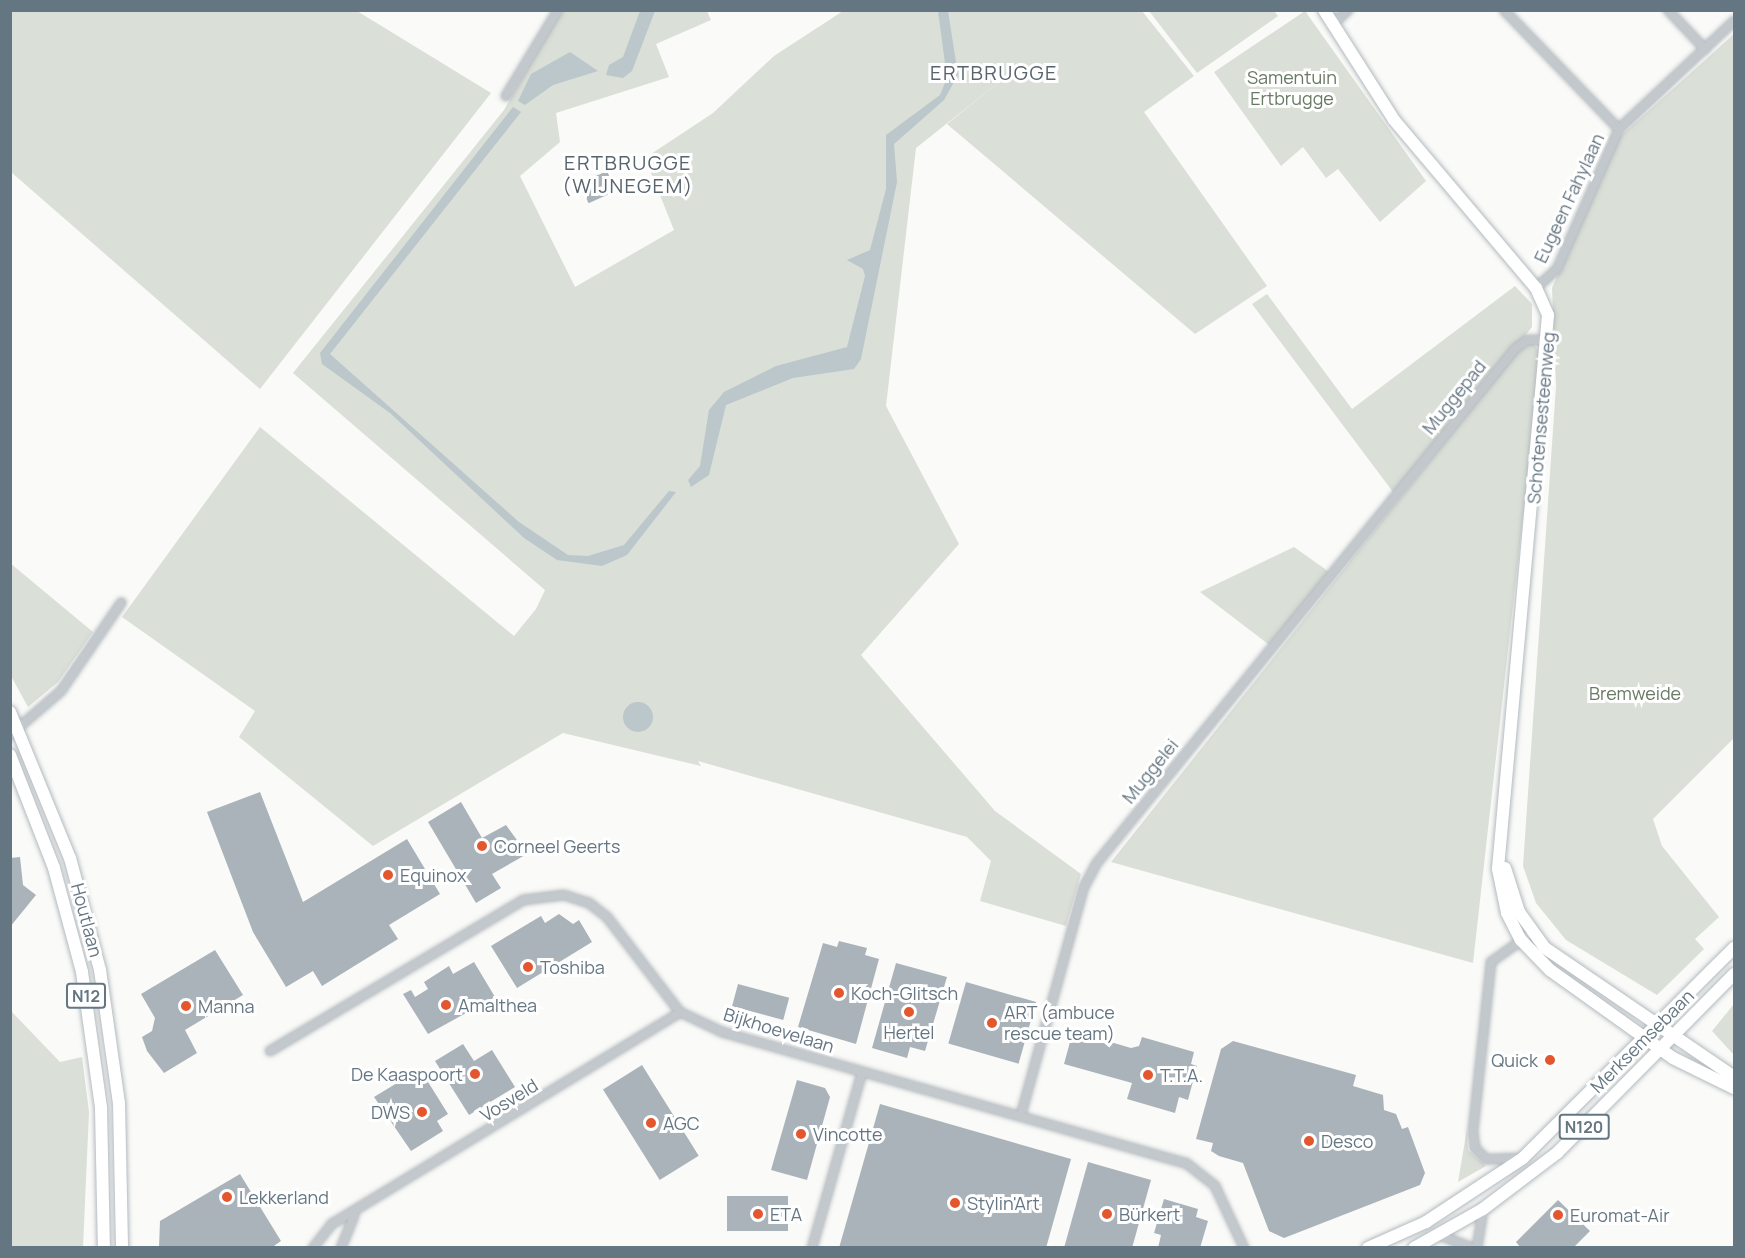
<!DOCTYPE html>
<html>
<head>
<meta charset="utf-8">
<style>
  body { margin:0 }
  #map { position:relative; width:1745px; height:1258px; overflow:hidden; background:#fafaf8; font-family:Manrope,sans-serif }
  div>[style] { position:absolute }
  .green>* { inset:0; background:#dadfd7 }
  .water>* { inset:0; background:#bbc7cb }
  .round { border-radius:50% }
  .building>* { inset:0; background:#aab3b9; transform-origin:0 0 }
  .roads { filter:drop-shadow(0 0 2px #b3babf) drop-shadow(0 0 2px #b3babf) }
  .street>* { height:8px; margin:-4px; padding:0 4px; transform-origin:4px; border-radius:4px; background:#c3c8cc }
  .secondary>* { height:12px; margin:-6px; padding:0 6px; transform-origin:6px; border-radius:6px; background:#fff }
  .primary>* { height:12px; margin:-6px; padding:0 6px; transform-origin:6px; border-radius:6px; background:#fff }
  .dots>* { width:16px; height:16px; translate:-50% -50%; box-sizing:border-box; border:3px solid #fff; border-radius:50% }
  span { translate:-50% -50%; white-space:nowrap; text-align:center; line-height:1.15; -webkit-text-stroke:6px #fff; paint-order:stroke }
  .shield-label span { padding:2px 4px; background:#fff; border:2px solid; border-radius:4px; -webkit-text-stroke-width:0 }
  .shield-label { font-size:16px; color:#657683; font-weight:700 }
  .park-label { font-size:18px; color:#687a64 }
  .street-label { font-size:18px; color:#657683 }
  .poi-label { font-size:18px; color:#657683 }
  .left { translate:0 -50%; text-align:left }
  .right { translate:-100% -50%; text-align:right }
  .neighbourhood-label { font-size:20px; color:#57646e; letter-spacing:1.5px }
  .frame { position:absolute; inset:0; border:12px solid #657683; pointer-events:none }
</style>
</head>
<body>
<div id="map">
  <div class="green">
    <i style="clip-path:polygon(11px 10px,357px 11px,491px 93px,260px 389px,11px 172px)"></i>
    <i style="clip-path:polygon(560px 11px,707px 11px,711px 20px,656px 44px,669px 77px,556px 113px,560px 142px,520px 176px,575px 287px,674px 230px,645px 158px,713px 113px,774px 56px,843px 11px,1142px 11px,1194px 76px,1144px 112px,1267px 286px,1195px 334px,947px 124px,1009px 74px,916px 148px,886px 406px,959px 544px,861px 655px,995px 811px,1081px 874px,1066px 926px,980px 901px,991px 861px,967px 837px,698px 761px,701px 766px,563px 733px,373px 846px,239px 737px,255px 711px,122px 617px,260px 427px,514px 636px,536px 609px,545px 590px,293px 373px,504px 110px)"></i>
    <i style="clip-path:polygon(1274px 11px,1278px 16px,1197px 73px,1149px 11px)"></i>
    <i style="clip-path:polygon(1305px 11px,1426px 181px,1380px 222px,1338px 169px,1326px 178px,1303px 147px,1281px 166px,1214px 72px)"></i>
    <i style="clip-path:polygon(1734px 34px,1734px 738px,1653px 819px,1662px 846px,1719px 917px,1695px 939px,1704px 949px,1657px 995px,1566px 940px,1536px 903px,1523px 866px,1556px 386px,1552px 288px,1616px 140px)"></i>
    <i style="clip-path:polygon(1515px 286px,1532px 304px,1532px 327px,1396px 496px,1252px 304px,1267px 294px,1352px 409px)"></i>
    <i style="clip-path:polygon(1533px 343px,1541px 355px,1473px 963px,1111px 862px,1518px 350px)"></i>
    <i style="clip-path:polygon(1294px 547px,1332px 574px,1272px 647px,1200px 592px)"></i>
    <i style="clip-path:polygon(10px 563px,93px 632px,58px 682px,28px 707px,11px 676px)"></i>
    <i style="clip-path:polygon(1734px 1004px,1734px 1055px,1712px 1031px)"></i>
    <i style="clip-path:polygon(11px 1011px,60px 1062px,82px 1057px,89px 1112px,83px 1247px,11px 1247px)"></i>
    <i style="clip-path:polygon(1467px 1129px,1468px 1150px,1486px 1166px,1458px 1182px)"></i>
  </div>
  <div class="water">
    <i style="clip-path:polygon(640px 11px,655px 11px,632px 71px,623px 78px,606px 75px,609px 65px,623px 57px)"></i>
    <i style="clip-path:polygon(938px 11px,948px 11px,958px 75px,944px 100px,894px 144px,897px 182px,861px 359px,854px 369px,793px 378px,726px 405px,709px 475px,691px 487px,688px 480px,700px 466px,709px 410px,724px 392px,776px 366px,847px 347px,865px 276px,863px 269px,847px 260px,870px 250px,886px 189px,886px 135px,940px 95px,947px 78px)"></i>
    <i style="clip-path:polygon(570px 52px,598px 71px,553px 85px,525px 105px,518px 101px,531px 74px)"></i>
    <i style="clip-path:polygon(513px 107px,521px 112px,330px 354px,519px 522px,568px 555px,588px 556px,624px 545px,669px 491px,676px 492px,627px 555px,602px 566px,557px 560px,524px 538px,390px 413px,322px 364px,320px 353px)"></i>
    <i class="round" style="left:623px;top:702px;width:30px;height:30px"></i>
  </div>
  <div class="building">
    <i style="left:607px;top:171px;width:22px;height:30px;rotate:66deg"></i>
    <i style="clip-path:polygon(260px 792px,303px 902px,407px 839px,440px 894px,389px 925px,398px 939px,322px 986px,313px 971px,286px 987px,253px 932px,207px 812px)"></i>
    <i style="clip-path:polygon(461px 802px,482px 838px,506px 825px,527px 854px,492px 874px,501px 888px,476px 903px,428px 822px)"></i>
    <i style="clip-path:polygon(20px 857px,23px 885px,36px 895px,10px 927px,10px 858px)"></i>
    <i style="clip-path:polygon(559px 914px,573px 924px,579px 920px,592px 942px,517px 988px,491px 946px,541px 916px,545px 923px)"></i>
    <i style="clip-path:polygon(839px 941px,867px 948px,865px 955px,879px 959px,856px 1044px,798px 1027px,823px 943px,837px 947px)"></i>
    <i style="clip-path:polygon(215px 950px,243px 995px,185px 1030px,197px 1053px,164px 1073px,147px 1051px,142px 1037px,152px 1031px,155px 1018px,141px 994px)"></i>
    <i style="clip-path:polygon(474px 962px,495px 997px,428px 1034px,403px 994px,411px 990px,415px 997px,428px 989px,424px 982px,449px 966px,453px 974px)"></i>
    <i style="clip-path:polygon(896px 963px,947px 977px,925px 1051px,910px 1047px,907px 1058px,872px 1048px)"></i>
    <i style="left:966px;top:982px;width:73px;height:64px;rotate:16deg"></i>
    <i style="left:738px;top:984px;width:53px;height:23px;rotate:15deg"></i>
    <i style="clip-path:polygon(1073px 1031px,1131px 1048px,1139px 1046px,1142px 1037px,1194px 1052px,1191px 1064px,1197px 1066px,1188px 1100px,1179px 1097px,1175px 1113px,1127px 1099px,1132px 1083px,1064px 1064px)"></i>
    <i style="clip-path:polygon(1233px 1041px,1356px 1075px,1353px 1086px,1383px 1095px,1384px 1110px,1396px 1114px,1402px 1129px,1408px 1127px,1425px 1173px,1420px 1185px,1284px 1238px,1269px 1231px,1243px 1163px,1219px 1156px,1211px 1151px,1213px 1143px,1196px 1139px,1221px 1049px)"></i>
    <i style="clip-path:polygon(463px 1044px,474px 1061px,492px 1050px,515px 1087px,469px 1115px,435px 1061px)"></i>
    <i style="left:642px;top:1065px;width:107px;height:46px;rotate:58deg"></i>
    <i style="clip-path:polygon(420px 1069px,448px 1114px,437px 1121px,443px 1131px,411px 1151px,374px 1097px)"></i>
    <i style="clip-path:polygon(797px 1080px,825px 1088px,830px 1097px,807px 1180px,771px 1170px)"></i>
    <i style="clip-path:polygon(880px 1104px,1071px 1159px,1046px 1248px,839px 1248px)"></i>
    <i style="clip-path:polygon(1088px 1162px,1151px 1180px,1132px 1248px,1064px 1248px)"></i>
    <i style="clip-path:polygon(240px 1174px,281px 1241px,271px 1248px,159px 1248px,160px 1221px)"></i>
    <i style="left:788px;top:1196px;width:35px;height:61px;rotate:90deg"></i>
    <i style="clip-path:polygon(1164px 1199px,1198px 1209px,1196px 1217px,1208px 1221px,1200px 1248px,1158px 1248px,1161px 1235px,1154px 1233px)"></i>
    <i style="clip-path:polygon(1558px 1200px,1590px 1231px,1573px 1248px,1521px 1248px,1516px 1242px)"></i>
  </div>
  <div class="roads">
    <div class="street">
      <i style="left:1504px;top:10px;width:165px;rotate:46deg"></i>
      <i style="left:1668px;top:10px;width:54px;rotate:46.5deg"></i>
      <i style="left:1333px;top:24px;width:21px;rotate:-43deg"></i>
      <i style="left:506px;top:96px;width:100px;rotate:-58.8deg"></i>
      <i style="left:1536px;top:288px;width:28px;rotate:-42deg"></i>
      <i style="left:1557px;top:269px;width:153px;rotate:-66.1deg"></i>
      <i style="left:1619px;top:129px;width:158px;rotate:-43.2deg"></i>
      <i style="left:10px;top:735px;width:67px;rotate:-40.8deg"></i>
      <i style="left:61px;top:691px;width:107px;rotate:-55.7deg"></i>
      <i style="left:270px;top:1051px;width:295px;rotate:-30.8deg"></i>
      <i style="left:523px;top:900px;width:41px;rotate:-7deg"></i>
      <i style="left:564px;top:895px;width:26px;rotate:18deg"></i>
      <i style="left:589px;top:903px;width:23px;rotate:38deg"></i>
      <i style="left:607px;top:917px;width:120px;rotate:52.5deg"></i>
      <i style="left:680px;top:1012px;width:47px;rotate:25.5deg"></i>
      <i style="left:722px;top:1032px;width:482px;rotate:15.8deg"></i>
      <i style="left:1186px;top:1163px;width:37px;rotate:38deg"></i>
      <i style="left:1215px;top:1186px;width:68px;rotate:64.9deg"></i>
      <i style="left:1021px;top:1115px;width:237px;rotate:-74.6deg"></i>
      <i style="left:1084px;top:887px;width:26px;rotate:-62deg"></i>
      <i style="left:1096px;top:864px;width:664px;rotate:-50.87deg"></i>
      <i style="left:1515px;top:349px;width:15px;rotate:-37deg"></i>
      <i style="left:1527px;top:340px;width:22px"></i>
      <i style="left:1522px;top:1158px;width:36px;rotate:178deg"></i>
      <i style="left:1486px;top:1159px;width:16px;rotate:-135deg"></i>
      <i style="left:1475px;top:1148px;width:17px;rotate:-97deg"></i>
      <i style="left:1473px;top:1131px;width:170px;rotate:-83.9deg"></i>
      <i style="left:1491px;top:962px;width:43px;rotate:-35.5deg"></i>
      <i style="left:1439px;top:1235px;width:36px;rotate:21deg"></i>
      <i style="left:313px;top:1248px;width:31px;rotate:-52deg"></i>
      <i style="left:332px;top:1224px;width:407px;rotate:-31.3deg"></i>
      <i style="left:341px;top:1248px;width:35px;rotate:-68deg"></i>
      <i style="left:812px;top:1248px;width:183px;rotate:-74.1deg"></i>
      <i style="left:1477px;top:1248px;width:37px;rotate:-81deg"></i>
    </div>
    <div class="secondary">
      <i style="left:1324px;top:10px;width:130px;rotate:57.5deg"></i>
      <i style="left:1394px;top:120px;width:220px;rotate:49.8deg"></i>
      <i style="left:1536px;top:288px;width:30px;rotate:66deg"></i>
      <i style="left:1548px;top:315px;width:556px;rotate:95.16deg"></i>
      <i style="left:1498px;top:869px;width:45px;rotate:78.4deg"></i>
      <i style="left:1507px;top:913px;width:30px;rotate:63deg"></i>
      <i style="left:1521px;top:940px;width:42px;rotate:46deg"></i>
      <i style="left:1550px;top:970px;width:151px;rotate:35.6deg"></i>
      <i style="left:1673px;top:1058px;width:68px;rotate:26.2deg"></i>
      <i style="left:1505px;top:868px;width:46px;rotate:72.3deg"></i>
      <i style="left:1519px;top:912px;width:44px;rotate:54.2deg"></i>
      <i style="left:1545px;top:948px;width:229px;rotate:34.3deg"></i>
    </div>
    <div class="primary">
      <i style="left:10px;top:712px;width:158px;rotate:67.7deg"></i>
      <i style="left:70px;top:858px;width:116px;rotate:75deg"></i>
      <i style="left:100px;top:970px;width:134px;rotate:81.9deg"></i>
      <i style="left:119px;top:1103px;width:145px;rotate:88.8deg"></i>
      <i style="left:10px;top:755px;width:121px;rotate:68.7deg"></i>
      <i style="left:54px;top:868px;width:108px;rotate:74.9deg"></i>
      <i style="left:82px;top:972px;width:137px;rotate:82deg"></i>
      <i style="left:101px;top:1108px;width:140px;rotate:88.8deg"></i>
      <i style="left:1368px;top:1248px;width:64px;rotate:-24.1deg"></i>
      <i style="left:1426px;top:1222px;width:116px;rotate:-33.4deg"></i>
      <i style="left:1523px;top:1158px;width:298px;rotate:-44.9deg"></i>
      <i style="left:1414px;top:1248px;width:79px;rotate:-29.5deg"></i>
      <i style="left:1483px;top:1209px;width:93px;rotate:-37.1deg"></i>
      <i style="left:1557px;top:1153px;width:252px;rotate:-45.3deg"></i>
    </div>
  </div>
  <div class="dots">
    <i style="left:482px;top:846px;background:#e4572e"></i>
    <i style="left:388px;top:875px;background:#e4572e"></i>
    <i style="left:528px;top:967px;background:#e4572e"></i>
    <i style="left:839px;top:993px;background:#e4572e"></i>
    <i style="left:446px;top:1005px;background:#e4572e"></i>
    <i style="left:186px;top:1006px;background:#e4572e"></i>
    <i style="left:909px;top:1012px;background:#e4572e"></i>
    <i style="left:992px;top:1023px;background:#e4572e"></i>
    <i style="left:1550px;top:1060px;background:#e4572e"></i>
    <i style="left:475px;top:1074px;background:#e4572e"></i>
    <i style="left:1148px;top:1075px;background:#e4572e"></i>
    <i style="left:422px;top:1112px;background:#e4572e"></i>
    <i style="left:651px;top:1123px;background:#e4572e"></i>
    <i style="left:801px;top:1134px;background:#e4572e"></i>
    <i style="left:1309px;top:1141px;background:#e4572e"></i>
    <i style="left:227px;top:1197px;background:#e4572e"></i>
    <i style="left:955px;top:1203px;background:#e4572e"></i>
    <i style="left:758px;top:1214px;background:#e4572e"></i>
    <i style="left:1107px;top:1214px;background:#e4572e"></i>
    <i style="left:1558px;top:1215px;background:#e4572e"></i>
  </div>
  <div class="shield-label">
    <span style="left:86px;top:996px">N12</span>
    <span style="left:1584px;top:1127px">N120</span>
  </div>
  <div class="park-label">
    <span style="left:1292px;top:88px">Samentuin<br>Ertbrugge</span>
    <span style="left:1635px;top:693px">Bremweide</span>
  </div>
  <div class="street-label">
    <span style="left:1569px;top:198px;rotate:-65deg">Eugeen Fahylaan</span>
    <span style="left:1454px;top:397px;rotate:-51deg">Muggepad</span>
    <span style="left:1541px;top:418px;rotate:-85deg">Schotensesteenweg</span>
    <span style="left:1150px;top:771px;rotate:-51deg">Muggelei</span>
    <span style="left:87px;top:920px;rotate:75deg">Houtlaan</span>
    <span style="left:779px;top:1030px;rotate:17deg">Bijkhoevelaan</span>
    <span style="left:1642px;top:1041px;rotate:-45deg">Merksemsebaan</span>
    <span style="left:509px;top:1100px;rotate:-32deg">Vosveld</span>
  </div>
  <div class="poi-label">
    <span class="left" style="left:494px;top:846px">Corneel Geerts</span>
    <span class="left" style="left:400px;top:875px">Equinox</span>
    <span class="left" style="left:540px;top:967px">Toshiba</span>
    <span class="left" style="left:851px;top:993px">Koch-Glitsch</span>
    <span class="left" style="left:458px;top:1005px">Amalthea</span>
    <span class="left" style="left:198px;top:1006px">Manna</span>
    <span class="left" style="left:1004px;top:1023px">ART (ambuce<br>rescue team)</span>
    <span style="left:909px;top:1032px">Hertel</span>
    <span class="right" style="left:1538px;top:1060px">Quick</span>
    <span class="right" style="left:463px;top:1074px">De Kaaspoort</span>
    <span class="left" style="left:1160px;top:1075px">T.T.A.</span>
    <span class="right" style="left:410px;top:1112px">DWS</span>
    <span class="left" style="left:663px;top:1123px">AGC</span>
    <span class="left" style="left:813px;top:1134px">Vincotte</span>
    <span class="left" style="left:1321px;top:1141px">Desco</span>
    <span class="left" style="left:239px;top:1197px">Lekkerland</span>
    <span class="left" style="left:967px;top:1203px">Stylin'Art</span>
    <span class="left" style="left:770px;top:1214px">ETA</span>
    <span class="left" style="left:1119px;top:1214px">Bürkert</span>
    <span class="left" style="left:1570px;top:1215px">Euromat-Air</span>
  </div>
  <div class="neighbourhood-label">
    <span style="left:994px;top:72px">ERTBRUGGE</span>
    <span style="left:628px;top:174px">ERTBRUGGE<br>(WIJNEGEM)</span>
  </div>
  <div class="frame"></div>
</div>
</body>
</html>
